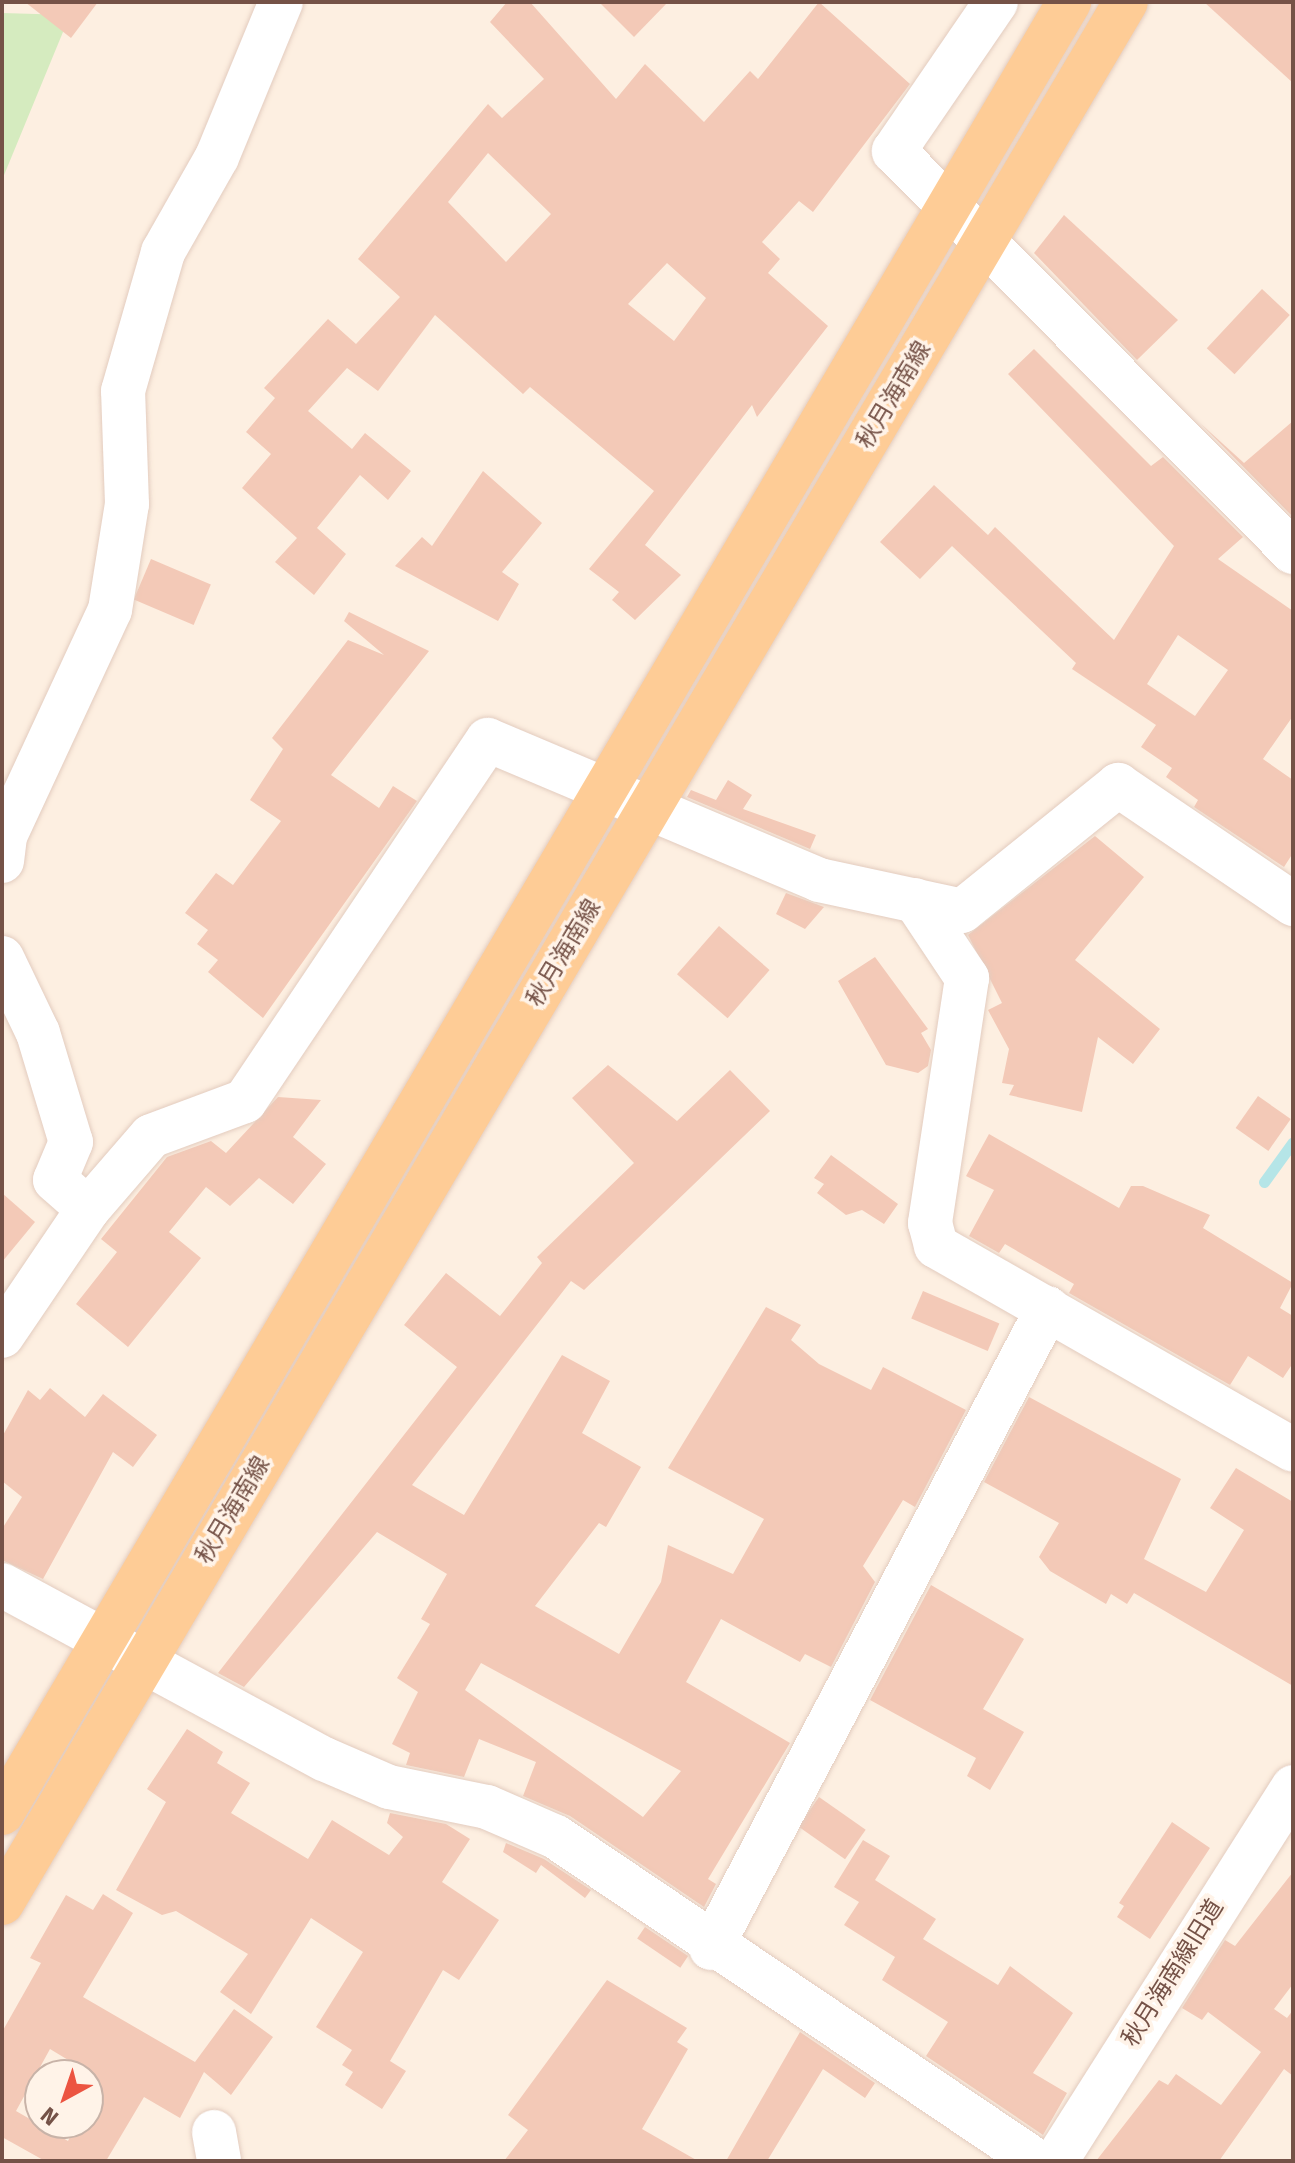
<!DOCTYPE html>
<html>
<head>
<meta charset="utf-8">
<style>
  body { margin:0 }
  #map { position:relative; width:1295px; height:2163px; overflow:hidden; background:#fdefe1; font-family:"Fira Sans","Noto Sans JP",sans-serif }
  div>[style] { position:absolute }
  .green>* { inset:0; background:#d5ebbf }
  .stream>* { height:11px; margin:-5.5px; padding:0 5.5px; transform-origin:5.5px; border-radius:5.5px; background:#b5e5e7 }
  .building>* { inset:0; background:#f3c9b7; transform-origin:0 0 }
  .roads { filter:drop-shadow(0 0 2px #e3ccbf) drop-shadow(0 0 2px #e3ccbf) }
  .minor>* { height:44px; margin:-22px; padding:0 22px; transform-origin:22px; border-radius:22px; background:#fff }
  .major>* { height:44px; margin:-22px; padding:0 22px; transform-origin:22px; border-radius:22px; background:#fecc96 }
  span { translate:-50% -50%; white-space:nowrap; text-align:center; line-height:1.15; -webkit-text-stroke:7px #fff3e8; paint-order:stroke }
  .street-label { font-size:24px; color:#755247 }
  .frame { position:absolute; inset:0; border:4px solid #755247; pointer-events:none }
  .north { position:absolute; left:24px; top:2059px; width:80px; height:80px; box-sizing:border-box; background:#fff3e8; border:2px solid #c8b3a8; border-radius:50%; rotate:220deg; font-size:22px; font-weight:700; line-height:32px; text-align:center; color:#755247 }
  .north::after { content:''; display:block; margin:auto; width:28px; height:36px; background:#ec5441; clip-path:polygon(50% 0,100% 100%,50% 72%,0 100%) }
</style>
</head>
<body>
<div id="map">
  <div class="green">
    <i style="clip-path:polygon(2px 13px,70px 15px,2px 180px)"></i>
  </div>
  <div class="stream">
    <i style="left:1264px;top:1182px;width:49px;rotate:-54.1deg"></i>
  </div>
  <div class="building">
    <i style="clip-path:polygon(25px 2px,98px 2px,71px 38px)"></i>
    <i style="clip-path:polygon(evenodd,507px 2px,530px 2px,616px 99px,645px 64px,704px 122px,750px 71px,758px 79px,819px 2px,910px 84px,813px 212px,799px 201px,762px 242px,780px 259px,768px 273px,828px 326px,757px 417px,752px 405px,645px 545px,681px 575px,635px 620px,612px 600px,619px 592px,589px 569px,654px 491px,530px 387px,523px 394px,435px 315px,378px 391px,347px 368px,308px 411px,352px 449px,365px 433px,411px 471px,388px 500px,360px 475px,317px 528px,346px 554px,314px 595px,275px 562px,297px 538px,242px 488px,271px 454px,246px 432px,275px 398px,264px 388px,328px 319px,356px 344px,400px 297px,358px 259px,488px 104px,502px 118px,544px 79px,490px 22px,507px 2px,488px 153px,551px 214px,506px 262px,448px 202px,488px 153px,507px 2px,667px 263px,706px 298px,674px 341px,628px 304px,667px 263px)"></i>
    <i style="clip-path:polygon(599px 2px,668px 2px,634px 37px)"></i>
    <i style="clip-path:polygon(1204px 2px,1293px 2px,1293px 83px)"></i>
    <i style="clip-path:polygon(1064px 215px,1178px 320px,1137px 360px,1034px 253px)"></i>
    <i style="left:1262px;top:289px;width:38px;height:81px;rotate:43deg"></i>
    <i style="clip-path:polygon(evenodd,1034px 349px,1151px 466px,1163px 457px,1243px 537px,1218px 559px,1293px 611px,1293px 716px,1263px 759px,1293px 780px,1293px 853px,1284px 867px,1194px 807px,1198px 800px,1166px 777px,1172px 768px,1141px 747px,1156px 725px,1072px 669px,1076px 663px,952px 546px,920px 579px,880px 542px,934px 485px,988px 535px,995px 527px,1114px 640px,1174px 546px,1008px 374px,1034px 349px,1178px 635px,1228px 670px,1195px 716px,1147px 684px,1178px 635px)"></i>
    <i style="clip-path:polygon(1293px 421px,1293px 515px,1292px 516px,1201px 424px,1244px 463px)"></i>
    <i style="clip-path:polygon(483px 471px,542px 523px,502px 572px,519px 584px,498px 621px,395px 566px,422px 537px,432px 546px)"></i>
    <i style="left:151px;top:559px;width:65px;height:44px;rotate:23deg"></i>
    <i style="clip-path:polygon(349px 612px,429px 651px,331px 775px,379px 808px,393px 786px,417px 801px,263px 1018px,208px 972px,218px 960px,197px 944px,208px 930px,185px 913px,216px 873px,233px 885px,281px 821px,250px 800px,283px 749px,272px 738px,348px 640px,384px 655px,344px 621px)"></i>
    <i style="clip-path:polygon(728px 780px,752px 795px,743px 809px,816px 835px,810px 849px,687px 797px,691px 790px,716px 800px)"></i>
    <i style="clip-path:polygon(1095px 836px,1144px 877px,1075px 960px,1160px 1029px,1133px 1064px,1098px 1037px,1082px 1112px,1009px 1095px,1014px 1085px,1002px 1083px,1009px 1049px,988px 1010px,1002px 1003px,968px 935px)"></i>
    <i style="clip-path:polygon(786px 893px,824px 907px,805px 929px,776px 914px)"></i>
    <i style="left:719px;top:926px;width:67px;height:64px;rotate:41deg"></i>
    <i style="clip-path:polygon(875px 957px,928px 1029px,921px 1033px,931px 1050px,928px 1066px,918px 1073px,886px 1065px,838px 981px)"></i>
    <i style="clip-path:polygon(evenodd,608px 1065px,677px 1121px,730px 1070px,770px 1111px,584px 1290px,571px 1281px,412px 1485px,464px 1515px,562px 1355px,610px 1381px,582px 1433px,641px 1467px,606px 1527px,599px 1523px,535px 1606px,619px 1654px,661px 1582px,668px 1545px,733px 1574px,764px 1519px,668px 1468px,766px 1307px,801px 1325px,791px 1340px,819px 1364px,871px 1390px,883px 1367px,966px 1410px,915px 1507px,903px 1500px,863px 1566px,875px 1582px,831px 1667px,805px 1654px,800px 1662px,721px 1619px,686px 1682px,790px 1743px,708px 1879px,716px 1884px,704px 1907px,570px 1816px,523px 1796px,536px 1762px,479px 1739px,464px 1777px,406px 1765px,410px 1753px,392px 1744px,418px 1692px,397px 1678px,430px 1624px,421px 1619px,447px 1574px,377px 1532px,244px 1687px,218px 1673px,457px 1367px,404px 1325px,446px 1273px,500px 1316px,542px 1263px,537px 1257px,634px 1163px,572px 1098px,608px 1065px,481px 1663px,681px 1771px,643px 1817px,465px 1690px,481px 1663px)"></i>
    <i style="left:1258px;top:1096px;width:40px;height:39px;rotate:35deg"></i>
    <i style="clip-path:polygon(278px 1097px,321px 1100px,293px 1137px,326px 1164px,293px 1204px,259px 1178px,230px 1206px,206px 1187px,169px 1232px,201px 1258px,128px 1347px,76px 1304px,117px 1252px,101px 1239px,167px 1157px,211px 1141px,226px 1153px)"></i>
    <i style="clip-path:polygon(989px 1134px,1119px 1208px,1131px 1186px,1143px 1186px,1210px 1215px,1203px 1228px,1293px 1283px,1280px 1308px,1293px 1316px,1293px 1363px,1283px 1378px,1248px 1356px,1230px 1385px,1069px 1293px,1074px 1284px,1005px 1244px,999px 1253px,969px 1236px,994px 1190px,966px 1176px)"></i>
    <i style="clip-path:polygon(831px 1155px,898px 1204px,884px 1224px,862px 1210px,846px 1215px,817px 1193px,824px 1184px,814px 1178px)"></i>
    <i style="clip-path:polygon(2px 1193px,35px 1222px,2px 1262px)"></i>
    <i style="left:923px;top:1291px;width:83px;height:30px;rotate:23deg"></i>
    <i style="clip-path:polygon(50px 1388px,85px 1417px,103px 1394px,157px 1435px,133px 1467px,113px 1452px,43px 1579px,2px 1560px,2px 1529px,22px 1497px,2px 1481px,2px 1437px,28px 1390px,40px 1400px)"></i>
    <i style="clip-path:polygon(1029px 1397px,1181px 1479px,1144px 1559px,1206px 1592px,1244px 1530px,1210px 1508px,1236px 1468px,1293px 1502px,1293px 1686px,1134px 1593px,1127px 1604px,1111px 1594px,1106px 1604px,1050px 1571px,1039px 1557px,1059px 1523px,984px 1482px)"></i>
    <i style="clip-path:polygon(931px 1585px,1024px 1639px,983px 1709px,1024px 1732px,990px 1790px,967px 1776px,976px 1758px,870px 1700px)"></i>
    <i style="clip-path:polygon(187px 1729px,223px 1752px,217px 1763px,250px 1783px,231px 1813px,308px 1859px,332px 1820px,389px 1855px,403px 1837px,387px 1823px,390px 1813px,446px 1824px,470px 1839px,442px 1882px,499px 1920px,459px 1980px,443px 1970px,390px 2061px,406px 2071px,382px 2109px,345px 2085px,353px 2072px,342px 2065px,352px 2050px,316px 2027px,363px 1952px,311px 1918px,251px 2014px,220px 1992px,248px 1954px,176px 1911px,162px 1915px,116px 1890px,166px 1802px,147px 1789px)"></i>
    <i style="left:819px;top:1797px;width:57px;height:36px;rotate:35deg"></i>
    <i style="clip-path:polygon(1172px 1822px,1210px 1848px,1150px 1939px,1117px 1917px,1124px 1906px,1119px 1903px)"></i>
    <i style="clip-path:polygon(863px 1840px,890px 1856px,875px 1880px,936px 1919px,923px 1939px,998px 1985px,1010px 1966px,1073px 2013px,1033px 2073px,1067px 2093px,1043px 2135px,926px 2056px,948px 2022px,882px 1980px,895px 1957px,844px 1925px,859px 1902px,834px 1887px)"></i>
    <i style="clip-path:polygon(506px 1843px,544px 1859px,591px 1890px,585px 1898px,541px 1865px,536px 1873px,503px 1852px)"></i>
    <i style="clip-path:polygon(1293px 1872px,1293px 1984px,1274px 2009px,1287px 2018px,1293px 2010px,1293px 2076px,1284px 2069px,1219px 2161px,1096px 2161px,1159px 2080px,1168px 2085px,1176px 2074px,1221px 2105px,1261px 2052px,1208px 2012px,1202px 2020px,1182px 2008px,1225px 1940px,1235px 1946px)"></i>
    <i style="clip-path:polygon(evenodd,103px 1894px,133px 1913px,83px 1997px,195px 2062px,234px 2009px,273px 2037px,231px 2095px,204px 2072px,180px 2118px,144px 2097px,106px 2161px,45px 2161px,2px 2137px,2px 2032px,41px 1963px,30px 1958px,66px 1895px,93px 1910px,103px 1894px,50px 2049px,88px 2072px,88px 2123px,77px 2123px,68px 2141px,16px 2111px,50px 2049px)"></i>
    <i style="left:645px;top:1927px;width:52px;height:14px;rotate:34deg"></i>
    <i style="clip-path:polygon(607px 1980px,687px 2028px,677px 2042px,688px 2049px,642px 2129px,698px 2161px,504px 2161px,528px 2130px,508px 2115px)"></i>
    <i style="clip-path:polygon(800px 2032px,875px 2083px,865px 2098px,823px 2069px,767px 2161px,726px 2161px)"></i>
  </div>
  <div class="roads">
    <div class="minor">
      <i style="left:996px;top:2px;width:181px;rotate:124.4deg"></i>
      <i style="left:894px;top:151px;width:566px;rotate:45.14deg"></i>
      <i style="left:2px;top:861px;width:25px;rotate:-83deg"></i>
      <i style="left:5px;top:836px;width:249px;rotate:-65.1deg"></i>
      <i style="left:110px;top:610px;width:107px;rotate:-80.9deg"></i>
      <i style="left:127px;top:504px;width:113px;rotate:-92deg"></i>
      <i style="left:123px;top:391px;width:145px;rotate:-73.9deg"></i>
      <i style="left:163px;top:252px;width:109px;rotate:-60.4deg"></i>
      <i style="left:217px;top:157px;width:168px;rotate:-67.6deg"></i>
      <i style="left:915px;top:900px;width:94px;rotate:56.3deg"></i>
      <i style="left:967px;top:978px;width:248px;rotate:98.6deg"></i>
      <i style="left:930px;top:1223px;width:24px;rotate:75deg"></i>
      <i style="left:936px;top:1246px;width:411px;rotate:29.7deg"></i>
      <i style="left:2px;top:958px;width:83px;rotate:64.4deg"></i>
      <i style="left:38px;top:1033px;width:114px;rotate:73.2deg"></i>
      <i style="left:71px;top:1142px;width:41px;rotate:112.8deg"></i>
      <i style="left:55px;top:1180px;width:44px;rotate:41.3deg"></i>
      <i style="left:2px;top:1336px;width:153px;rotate:-55.9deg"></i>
      <i style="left:88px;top:1209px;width:96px;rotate:-49.2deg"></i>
      <i style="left:151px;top:1136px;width:100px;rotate:-20.4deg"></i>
      <i style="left:245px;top:1101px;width:435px;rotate:-56.1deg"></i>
      <i style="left:488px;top:740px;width:359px;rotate:22.9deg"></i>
      <i style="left:819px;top:880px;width:146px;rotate:12.2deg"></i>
      <i style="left:962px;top:911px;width:201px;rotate:-38.9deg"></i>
      <i style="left:1118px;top:785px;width:212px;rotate:34.2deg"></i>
      <i style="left:2px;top:1585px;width:366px;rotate:28.4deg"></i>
      <i style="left:324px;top:1759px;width:71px;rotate:23.3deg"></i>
      <i style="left:389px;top:1787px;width:100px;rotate:11.5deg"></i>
      <i style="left:487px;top:1807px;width:75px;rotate:23.5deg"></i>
      <i style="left:556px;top:1837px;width:579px;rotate:34.02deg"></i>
      <i style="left:711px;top:1948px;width:723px;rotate:-62.23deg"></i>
      <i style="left:214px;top:2132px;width:29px;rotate:80deg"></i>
      <i style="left:1056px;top:2161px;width:443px;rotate:-57.6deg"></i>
    </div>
    <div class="major">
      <i style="left:2px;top:1813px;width:2102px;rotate:-59.49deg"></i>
      <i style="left:2px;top:1903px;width:2208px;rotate:-59.41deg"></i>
    </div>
  </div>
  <div class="street-label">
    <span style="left:894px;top:395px;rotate:-59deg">秋月海南線</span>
    <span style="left:564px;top:953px;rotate:-59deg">秋月海南線</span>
    <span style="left:233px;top:1510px;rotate:-59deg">秋月海南線</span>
    <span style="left:1173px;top:1973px;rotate:-58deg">秋月海南線旧道</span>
  </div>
  <div class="frame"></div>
  <div class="north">N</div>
</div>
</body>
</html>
